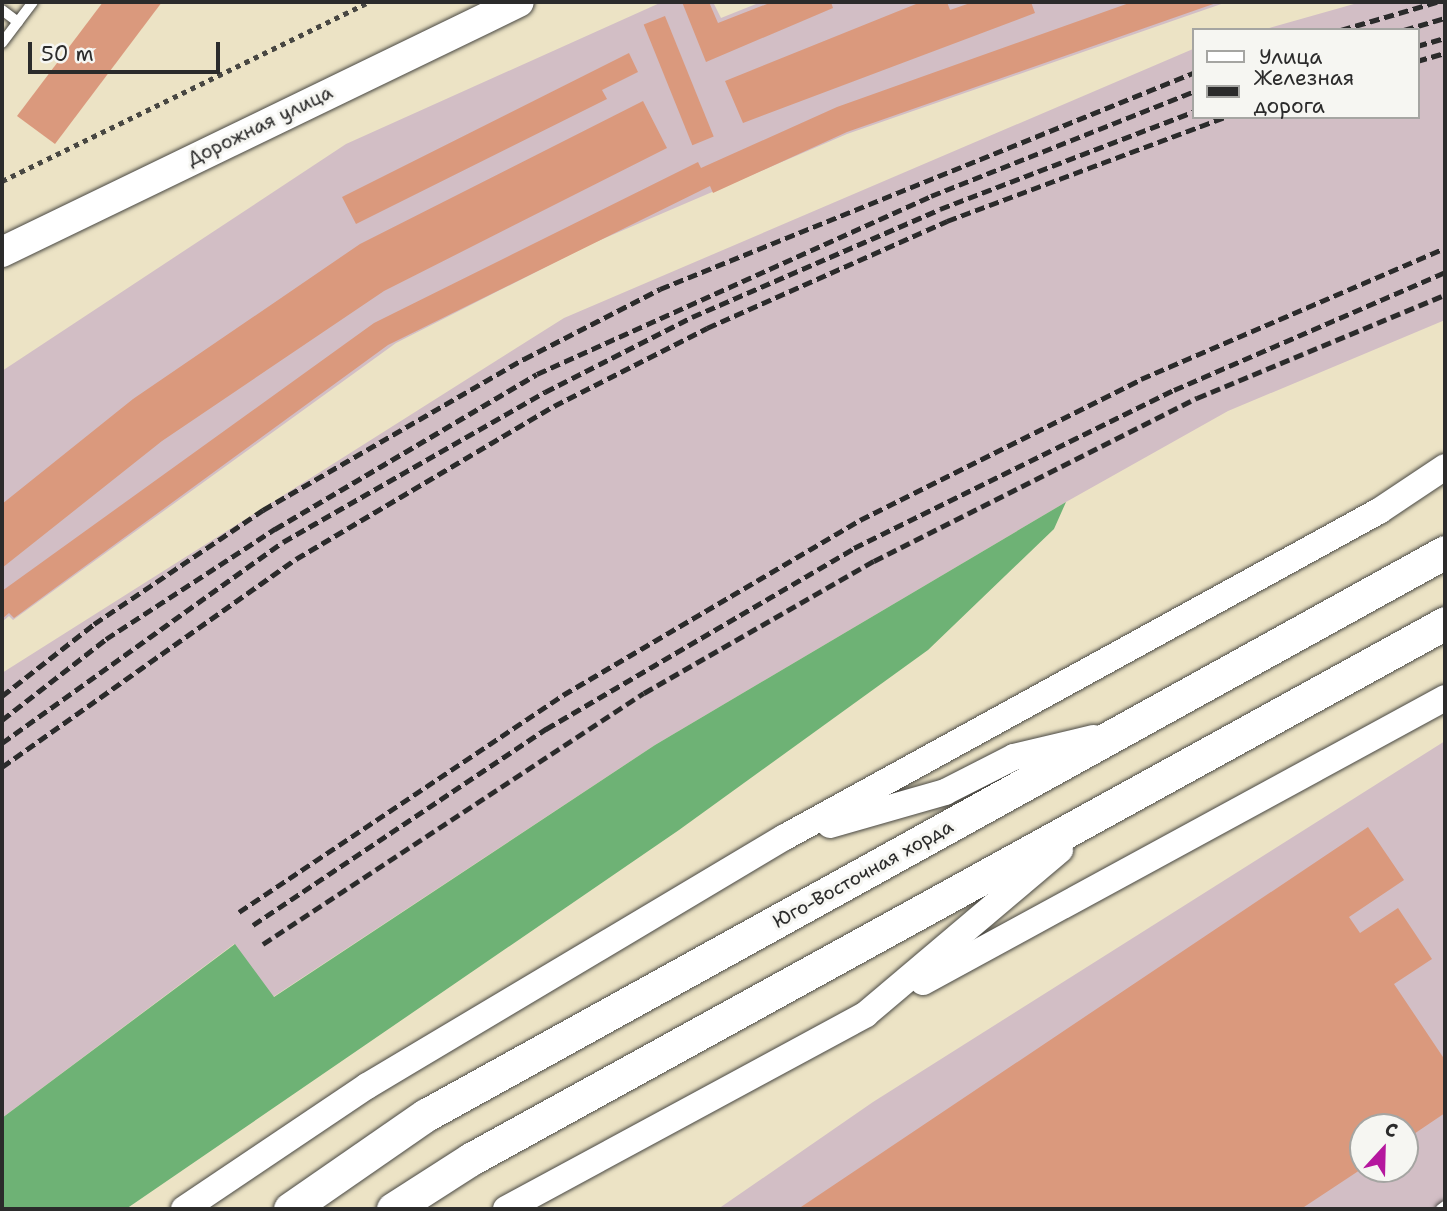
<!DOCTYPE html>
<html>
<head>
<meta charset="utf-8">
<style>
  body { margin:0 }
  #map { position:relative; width:1447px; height:1211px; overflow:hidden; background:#ece3c5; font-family:"Shantell Sans",sans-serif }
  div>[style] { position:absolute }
  .industrial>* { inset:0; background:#d2bec5 }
  .forest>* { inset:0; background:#6eb275 }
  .building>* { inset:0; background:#da997d; transform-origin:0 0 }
  .path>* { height:4.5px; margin-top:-2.25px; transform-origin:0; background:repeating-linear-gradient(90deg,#484742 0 5px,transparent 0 10px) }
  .roads { filter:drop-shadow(0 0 2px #484742) drop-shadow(0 0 2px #484742) }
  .service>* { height:10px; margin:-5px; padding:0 5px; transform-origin:5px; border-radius:5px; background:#fff }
  .tertiary>* { height:26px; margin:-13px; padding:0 13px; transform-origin:13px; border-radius:13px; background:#fff }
  .secondary>* { height:30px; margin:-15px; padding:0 15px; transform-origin:15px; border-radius:15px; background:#fff }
  .primary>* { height:33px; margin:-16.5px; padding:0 16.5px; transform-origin:16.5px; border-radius:16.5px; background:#fff }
  .rail>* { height:5px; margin-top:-2.5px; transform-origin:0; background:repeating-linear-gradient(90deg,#2b2b2b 0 10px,transparent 0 15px) }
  span { translate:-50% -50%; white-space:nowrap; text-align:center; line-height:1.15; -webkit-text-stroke:6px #f6f6f2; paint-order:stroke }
  .street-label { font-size:19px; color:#2b2b2b }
  .frame { position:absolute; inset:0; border:4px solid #2b2b2b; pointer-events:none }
  .legend { position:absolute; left:1192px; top:28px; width:228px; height:91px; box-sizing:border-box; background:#f6f6f2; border:2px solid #a5a5a2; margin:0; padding:9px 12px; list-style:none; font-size:21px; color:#2b2b2b }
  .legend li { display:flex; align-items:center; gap:14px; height:35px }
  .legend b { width:35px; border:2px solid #a5a5a2 }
  .north { position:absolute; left:1349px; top:1113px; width:70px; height:70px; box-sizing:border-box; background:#f6f6f2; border:2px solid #a5a5a2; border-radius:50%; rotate:22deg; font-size:19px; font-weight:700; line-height:28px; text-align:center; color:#2b2b2b }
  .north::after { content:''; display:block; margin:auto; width:24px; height:32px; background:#b5179e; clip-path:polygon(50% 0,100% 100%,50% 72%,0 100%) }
  .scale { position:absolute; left:28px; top:42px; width:192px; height:32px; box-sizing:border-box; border:4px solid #2b2b2b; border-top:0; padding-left:9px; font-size:21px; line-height:24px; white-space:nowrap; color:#2b2b2b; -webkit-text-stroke:5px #f6f6f2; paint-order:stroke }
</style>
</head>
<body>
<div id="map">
  <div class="industrial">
    <i style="clip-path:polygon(662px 2px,713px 2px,721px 18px,761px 2px,1227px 2px,847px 134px,591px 244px,396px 343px,13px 620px,9px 616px,2px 622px,2px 371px,346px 144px)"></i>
    <i style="clip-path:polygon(1361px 2px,1445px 2px,1445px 320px,1228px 411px,1066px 502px,655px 745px,273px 997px,234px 944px,2px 1118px,2px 673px,564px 318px,1193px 49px,1193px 117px,1417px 117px,1417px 30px,1262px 30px)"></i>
    <i style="clip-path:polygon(evenodd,1445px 741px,1445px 1209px,718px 1209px,873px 1102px,1445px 741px,1363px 1127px,1405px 1127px,1405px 1169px,1363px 1169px,1363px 1127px)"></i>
  </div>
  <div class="forest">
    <i style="clip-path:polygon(1066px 502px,1054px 529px,928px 650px,679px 830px,126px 1209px,2px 1209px,2px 1118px,235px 944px,274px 997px,655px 745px)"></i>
  </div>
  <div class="building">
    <i style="clip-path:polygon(103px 2px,162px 2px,55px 144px,17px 116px)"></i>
    <i style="clip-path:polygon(682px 2px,709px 2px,718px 23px,772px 2px,831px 2px,833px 8px,706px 62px)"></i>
    <i style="clip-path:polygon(921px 2px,947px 2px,950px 10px,973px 2px,1031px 2px,1035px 13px,743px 123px,725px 81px)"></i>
    <i style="clip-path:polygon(1132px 2px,1219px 2px,847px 132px,713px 193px,710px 186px,388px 345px,14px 618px,9px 613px,2px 619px,2px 591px,374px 323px,698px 162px,701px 168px,837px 107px)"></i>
    <i style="left:665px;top:16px;width:130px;height:23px;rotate:68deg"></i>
    <i style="clip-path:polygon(629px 53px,638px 72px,602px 90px,607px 99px,356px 224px,342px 197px)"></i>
    <i style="clip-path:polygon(643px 101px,667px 148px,384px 291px,162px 441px,2px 568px,2px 504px,133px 399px,360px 244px)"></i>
    <i style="clip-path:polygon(1368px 827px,1404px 880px,1349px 917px,1360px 933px,1398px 908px,1432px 959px,1394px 984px,1445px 1060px,1445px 1113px,1405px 1140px,1405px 1127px,1363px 1127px,1363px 1168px,1301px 1209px,798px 1209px)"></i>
  </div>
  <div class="path">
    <i style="left:2px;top:181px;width:408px;rotate:-26deg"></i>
  </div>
  <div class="roads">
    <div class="service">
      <i style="left:2px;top:10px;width:20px;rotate:37deg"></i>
      <i style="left:2px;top:43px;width:51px;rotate:-52.9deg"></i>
      <i style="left:1441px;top:1209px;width:5px;rotate:-37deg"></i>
    </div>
    <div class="tertiary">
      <i style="left:830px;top:825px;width:120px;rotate:-16deg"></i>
      <i style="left:945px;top:792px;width:77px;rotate:-26.9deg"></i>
      <i style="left:1014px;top:757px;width:82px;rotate:-13.4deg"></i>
      <i style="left:923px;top:982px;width:594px;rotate:-28.55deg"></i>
      <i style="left:184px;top:1209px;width:220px;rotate:-33.9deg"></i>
      <i style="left:367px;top:1086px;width:487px;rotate:-30.8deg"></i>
      <i style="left:785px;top:837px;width:678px;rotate:-28.76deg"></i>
      <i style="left:1379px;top:511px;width:79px;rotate:-33.7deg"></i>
      <i style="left:506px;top:1209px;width:409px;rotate:-28.4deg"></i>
      <i style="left:866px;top:1014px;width:254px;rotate:-40.2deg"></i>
    </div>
    <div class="secondary">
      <i style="left:2px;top:252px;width:574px;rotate:-25.81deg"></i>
    </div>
    <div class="primary">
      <i style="left:290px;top:1209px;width:165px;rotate:-34.7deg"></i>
      <i style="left:426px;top:1115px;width:1164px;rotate:-28.92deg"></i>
      <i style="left:393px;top:1209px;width:93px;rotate:-32.7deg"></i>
      <i style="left:471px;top:1159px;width:1112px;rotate:-28.82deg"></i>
    </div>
  </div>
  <div class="rail">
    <i style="left:1341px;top:30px;width:100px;rotate:-16.3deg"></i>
    <i style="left:1404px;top:30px;width:43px;rotate:-16.3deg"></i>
    <i style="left:1417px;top:46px;width:29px;rotate:-16deg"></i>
    <i style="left:1417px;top:61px;width:29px;rotate:-16deg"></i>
    <i style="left:2px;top:696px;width:117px;rotate:-38deg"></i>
    <i style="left:94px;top:624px;width:204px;rotate:-34deg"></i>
    <i style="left:263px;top:510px;width:302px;rotate:-30.1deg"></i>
    <i style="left:524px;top:359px;width:153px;rotate:-27.2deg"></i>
    <i style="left:660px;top:289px;width:575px;rotate:-22.06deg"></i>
    <i style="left:2px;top:720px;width:132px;rotate:-37.9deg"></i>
    <i style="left:106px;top:639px;width:202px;rotate:-33.1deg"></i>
    <i style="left:275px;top:529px;width:304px;rotate:-30.6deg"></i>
    <i style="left:537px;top:374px;width:432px;rotate:-24.3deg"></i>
    <i style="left:931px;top:196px;width:282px;rotate:-21.7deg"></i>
    <i style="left:2px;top:743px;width:345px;rotate:-35.6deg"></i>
    <i style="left:283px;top:542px;width:302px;rotate:-29.8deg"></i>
    <i style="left:545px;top:392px;width:165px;rotate:-27deg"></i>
    <i style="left:692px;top:317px;width:270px;rotate:-23.5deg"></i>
    <i style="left:940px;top:209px;width:271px;rotate:-21deg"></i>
    <i style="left:2px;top:767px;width:360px;rotate:-35.3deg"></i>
    <i style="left:296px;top:559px;width:300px;rotate:-30.7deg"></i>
    <i style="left:554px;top:406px;width:172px;rotate:-27deg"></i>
    <i style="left:707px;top:328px;width:263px;rotate:-24deg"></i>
    <i style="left:947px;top:221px;width:297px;rotate:-20.5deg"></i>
    <i style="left:239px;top:912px;width:390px;rotate:-33.8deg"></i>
    <i style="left:563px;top:695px;width:345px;rotate:-30.5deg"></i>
    <i style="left:860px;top:520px;width:314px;rotate:-26.6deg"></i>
    <i style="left:1141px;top:379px;width:331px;rotate:-23.3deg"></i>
    <i style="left:253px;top:925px;width:353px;rotate:-33.8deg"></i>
    <i style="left:546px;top:729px;width:357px;rotate:-30.4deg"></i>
    <i style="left:854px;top:548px;width:357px;rotate:-26.3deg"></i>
    <i style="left:1174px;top:390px;width:296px;rotate:-23.5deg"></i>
    <i style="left:263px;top:944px;width:456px;rotate:-33.4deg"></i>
    <i style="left:644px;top:693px;width:265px;rotate:-29.9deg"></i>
    <i style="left:874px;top:561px;width:362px;rotate:-26.8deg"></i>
    <i style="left:1197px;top:398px;width:269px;rotate:-22.6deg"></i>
  </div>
  <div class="street-label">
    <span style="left:260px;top:126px;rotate:-26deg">Дорожная улица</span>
    <span style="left:863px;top:874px;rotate:-29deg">Юго-Восточная хорда</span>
  </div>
  <div class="frame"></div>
  <ul class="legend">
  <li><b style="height:9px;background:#fff"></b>Улица</li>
  <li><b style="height:9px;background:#2b2b2b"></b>Железная дорога</li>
  </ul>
  <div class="north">С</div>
  <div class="scale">50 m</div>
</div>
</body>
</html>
